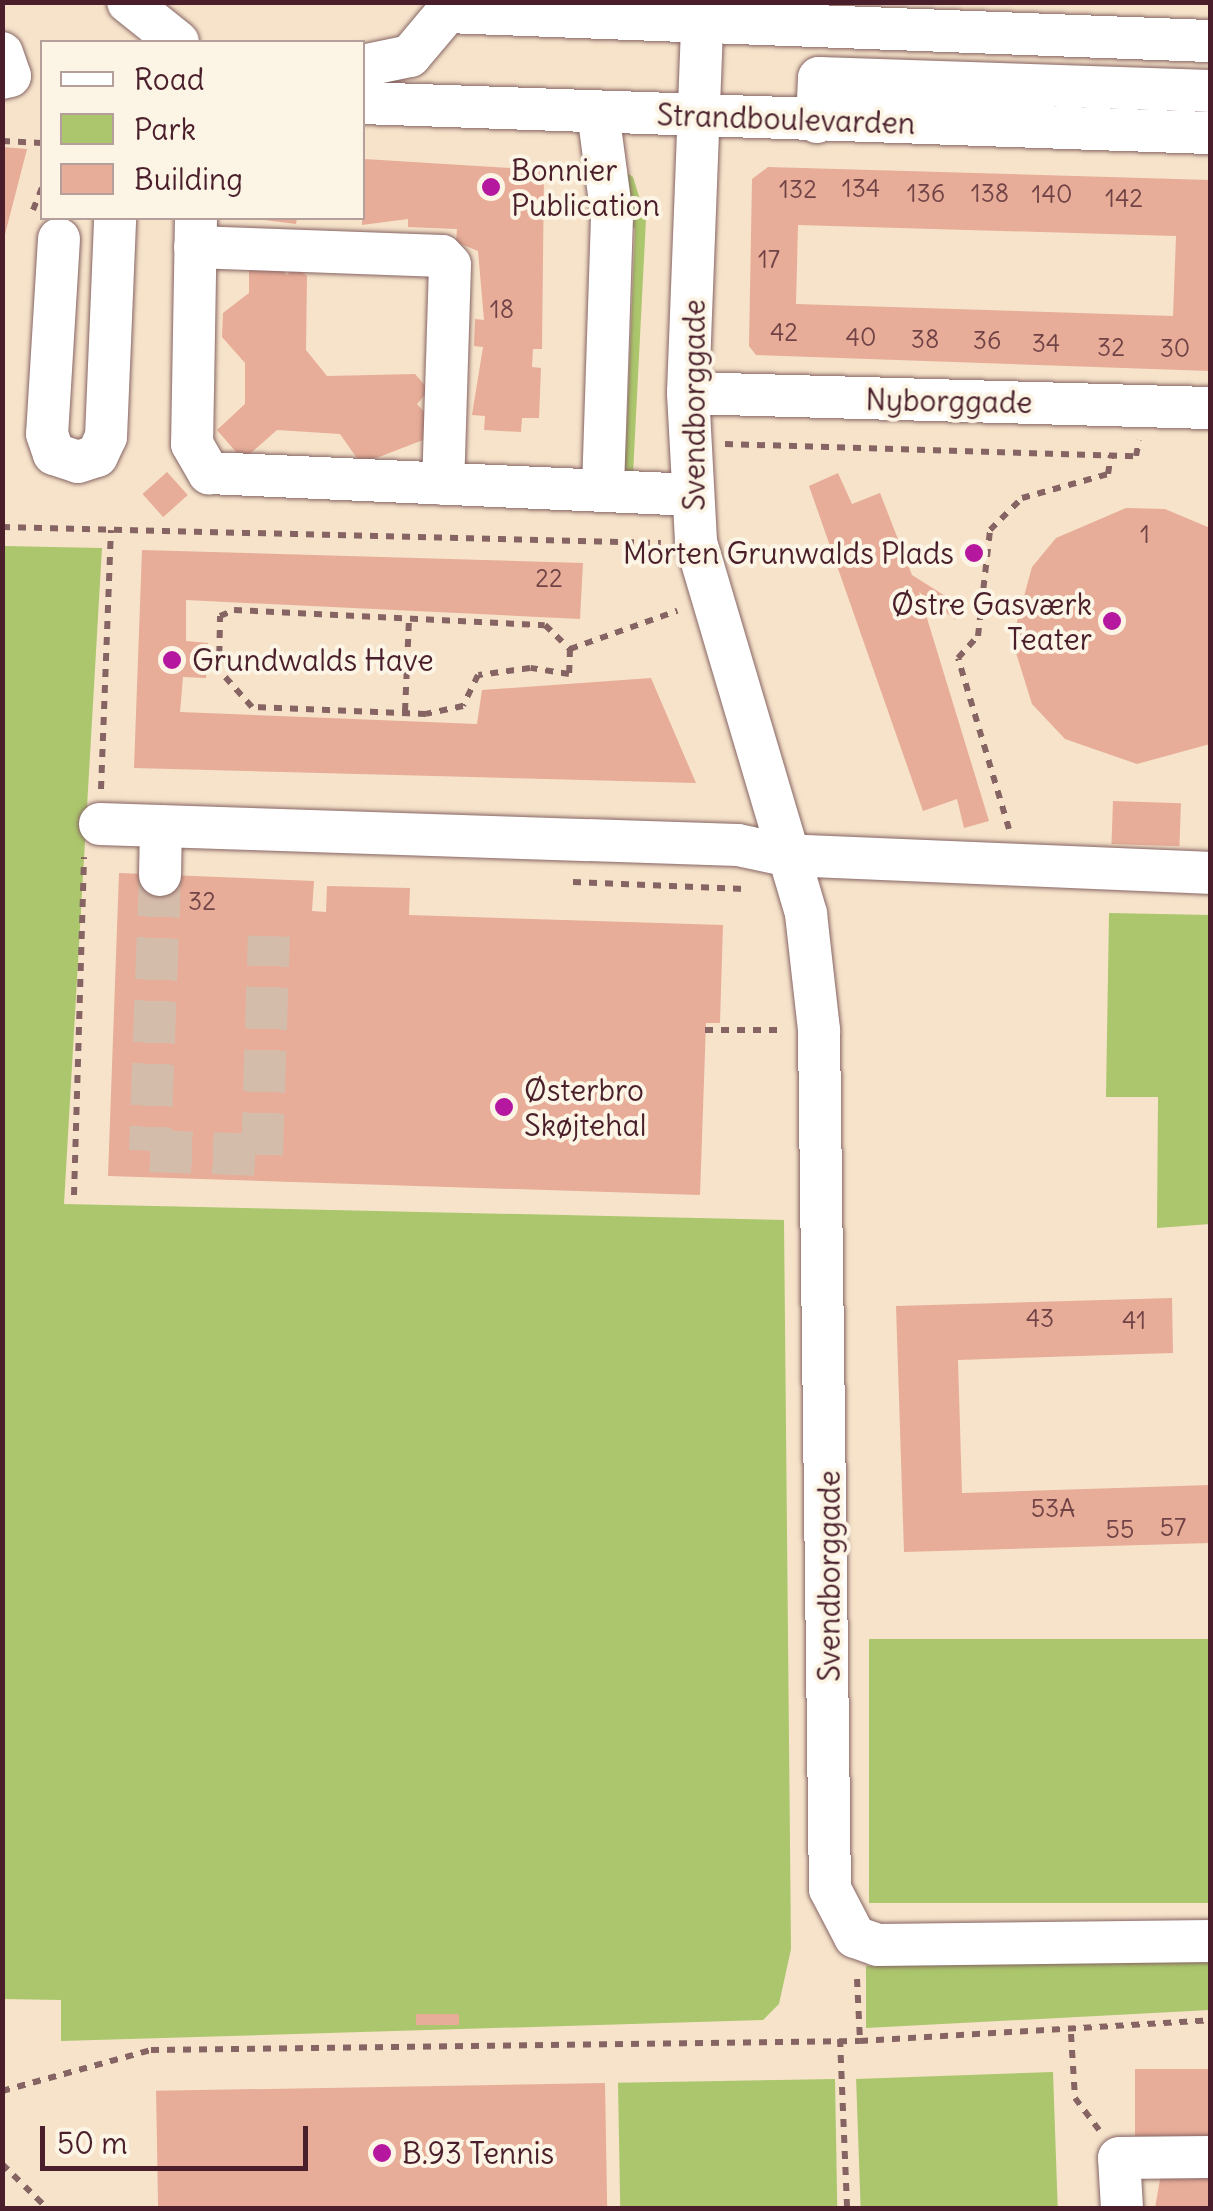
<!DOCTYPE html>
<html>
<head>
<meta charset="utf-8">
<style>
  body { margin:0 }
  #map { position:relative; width:1213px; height:2211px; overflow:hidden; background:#f6e3ca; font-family:Delius,sans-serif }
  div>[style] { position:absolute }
  .green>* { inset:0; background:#abc66c; transform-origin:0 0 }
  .building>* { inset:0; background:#e7ad98; transform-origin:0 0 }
  .minor-tunnel>* { height:42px; margin-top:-21px; transform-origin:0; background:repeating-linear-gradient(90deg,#d4bcaa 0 42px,transparent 0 63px) }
  .path>* { height:6px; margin-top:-3px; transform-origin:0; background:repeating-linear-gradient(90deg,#866463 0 8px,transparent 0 16px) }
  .roads { filter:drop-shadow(0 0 2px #866463) drop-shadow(0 0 2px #866463) }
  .minor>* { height:42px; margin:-21px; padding:0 21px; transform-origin:21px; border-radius:21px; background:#fff }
  .dots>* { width:28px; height:28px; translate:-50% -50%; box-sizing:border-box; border:5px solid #fcf5e5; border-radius:50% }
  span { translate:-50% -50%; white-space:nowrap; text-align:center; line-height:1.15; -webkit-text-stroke:8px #fcf5e5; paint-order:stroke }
  .number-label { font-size:25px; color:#714246 }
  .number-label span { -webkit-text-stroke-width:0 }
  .street-label { font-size:30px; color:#4a1f2b }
  .poi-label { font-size:30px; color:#4a1f2b }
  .left { translate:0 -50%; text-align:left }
  .right { translate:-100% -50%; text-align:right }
  .frame { position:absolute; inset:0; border:5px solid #4a1f2b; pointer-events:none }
  .legend { position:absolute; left:40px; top:40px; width:325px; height:180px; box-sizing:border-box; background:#fcf5e5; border:2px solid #b59f9b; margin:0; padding:12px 18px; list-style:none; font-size:30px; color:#4a1f2b }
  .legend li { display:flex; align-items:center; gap:20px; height:50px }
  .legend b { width:50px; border:2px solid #b59f9b }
  .scale { position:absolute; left:40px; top:2126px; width:268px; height:45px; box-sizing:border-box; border:5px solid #4a1f2b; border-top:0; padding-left:12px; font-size:30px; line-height:35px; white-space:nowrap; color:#4a1f2b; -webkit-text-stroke:8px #fcf5e5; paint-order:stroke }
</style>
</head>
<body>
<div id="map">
  <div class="green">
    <i style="clip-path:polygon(615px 164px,633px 177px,646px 219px,633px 474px,615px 474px,626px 446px,635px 229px,623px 213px)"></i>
    <i style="clip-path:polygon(3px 546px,102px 548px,64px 1204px,784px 1220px,791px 1949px,779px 2004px,763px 2020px,61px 2041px,61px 2000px,3px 1999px)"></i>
    <i style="clip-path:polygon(1109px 913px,1210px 915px,1210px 1224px,1157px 1228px,1158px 1097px,1106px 1097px)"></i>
    <i style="left:1210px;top:1639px;width:264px;height:341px;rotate:90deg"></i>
    <i style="clip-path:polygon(1191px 1957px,1210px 1964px,1210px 2010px,866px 2028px,866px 1966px)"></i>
    <i style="left:1053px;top:2072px;width:136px;height:197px;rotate:88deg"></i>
    <i style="left:835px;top:2079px;width:129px;height:217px;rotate:89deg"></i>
  </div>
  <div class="building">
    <i style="clip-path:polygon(2px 147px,27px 149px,2px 246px)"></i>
    <i style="clip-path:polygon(364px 159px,544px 170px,542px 349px,533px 349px,532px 367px,541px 368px,539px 418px,522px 418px,521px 432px,484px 430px,485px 416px,472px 415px,483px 347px,474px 346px,475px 319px,484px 320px,478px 251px,456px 242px,457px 229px,408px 227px,408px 219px,362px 225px)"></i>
    <i style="clip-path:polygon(evenodd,768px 167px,1210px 180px,1210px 371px,756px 355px,749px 346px,752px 179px,768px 167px,798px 225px,1176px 236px,1173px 316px,796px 304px,798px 225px)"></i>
    <i style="clip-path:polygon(247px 218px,297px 218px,296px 224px)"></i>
    <i style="clip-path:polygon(249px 264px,279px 265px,287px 275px,294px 266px,307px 276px,306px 350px,327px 376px,415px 374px,429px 390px,417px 404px,427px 415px,423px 440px,361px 464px,340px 434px,277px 430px,243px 460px,217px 430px,245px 404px,245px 363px,222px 337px,223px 313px,249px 293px)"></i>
    <i style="left:167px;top:472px;width:31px;height:33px;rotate:48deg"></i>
    <i style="clip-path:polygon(838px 473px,852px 504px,880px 493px,912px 575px,950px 599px,956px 620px,919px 592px,989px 821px,964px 828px,957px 799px,923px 811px,809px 486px)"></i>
    <i style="clip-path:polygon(1126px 508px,1165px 509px,1210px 528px,1210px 744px,1137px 764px,1065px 739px,1032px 704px,1012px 640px,1032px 567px,1056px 538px)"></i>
    <i style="clip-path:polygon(142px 550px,583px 563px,580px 619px,186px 600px,186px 641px,208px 643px,206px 678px,183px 677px,180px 712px,477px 724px,482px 690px,651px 678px,696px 783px,134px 768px)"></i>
    <i style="left:1113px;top:801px;width:68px;height:43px;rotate:2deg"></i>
    <i style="clip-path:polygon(119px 873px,314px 881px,312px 911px,326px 912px,327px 886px,410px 888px,409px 915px,723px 925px,720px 1023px,706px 1023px,700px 1195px,108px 1176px)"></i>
    <i style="clip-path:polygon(1172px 1298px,1173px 1353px,958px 1360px,962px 1493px,1210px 1485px,1210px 1543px,904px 1552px,896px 1306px)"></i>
    <i style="left:416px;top:2014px;width:43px;height:11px"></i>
    <i style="left:1210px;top:2069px;width:67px;height:75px;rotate:90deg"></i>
    <i style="left:605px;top:2083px;width:125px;height:449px;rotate:89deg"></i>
    <i style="clip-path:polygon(1210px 2167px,1210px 2208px,1155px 2208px,1162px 2168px)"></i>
  </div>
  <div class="minor-tunnel">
    <i style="left:160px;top:875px;width:276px;rotate:92.1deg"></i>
    <i style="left:150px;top:1151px;width:112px;rotate:2deg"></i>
    <i style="left:262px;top:1155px;width:219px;rotate:-88.2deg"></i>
  </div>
  <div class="path">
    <i style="left:2px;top:141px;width:40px;rotate:2.9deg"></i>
    <i style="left:33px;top:210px;width:24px;rotate:-68deg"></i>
    <i style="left:725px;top:444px;width:411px;rotate:1.7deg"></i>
    <i style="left:1136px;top:456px;width:16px;rotate:-79deg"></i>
    <i style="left:2px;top:527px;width:659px;rotate:1.39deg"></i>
    <i style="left:234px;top:610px;width:311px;rotate:2.8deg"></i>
    <i style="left:545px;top:625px;width:35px;rotate:44deg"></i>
    <i style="left:570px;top:649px;width:25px;rotate:92deg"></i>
    <i style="left:569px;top:674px;width:39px;rotate:-171deg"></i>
    <i style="left:530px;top:668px;width:52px;rotate:172.3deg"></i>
    <i style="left:478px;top:675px;width:34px;rotate:116deg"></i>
    <i style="left:463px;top:706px;width:38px;rotate:168deg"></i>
    <i style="left:426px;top:714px;width:174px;rotate:-177.7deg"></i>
    <i style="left:252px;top:707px;width:50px;rotate:-131.7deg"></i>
    <i style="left:219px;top:670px;width:54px;rotate:-88.9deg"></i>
    <i style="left:220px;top:616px;width:15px;rotate:-23deg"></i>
    <i style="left:570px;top:649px;width:114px;rotate:-19.6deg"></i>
    <i style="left:405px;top:711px;width:92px;rotate:-87.5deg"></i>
    <i style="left:101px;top:789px;width:259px;rotate:-87.8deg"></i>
    <i style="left:1009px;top:829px;width:178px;rotate:-106.6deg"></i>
    <i style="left:958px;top:658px;width:30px;rotate:-48deg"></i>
    <i style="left:978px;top:636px;width:107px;rotate:-83.5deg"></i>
    <i style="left:990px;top:530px;width:45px;rotate:-45deg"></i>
    <i style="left:1022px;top:498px;width:89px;rotate:-15.6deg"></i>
    <i style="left:1108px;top:474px;width:19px;rotate:-81deg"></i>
    <i style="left:573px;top:882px;width:172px;rotate:2.3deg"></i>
    <i style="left:705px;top:1030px;width:78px"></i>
    <i style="left:74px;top:1195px;width:338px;rotate:-88.3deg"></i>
    <i style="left:857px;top:1979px;width:62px;rotate:87.2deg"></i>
    <i style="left:1071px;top:2034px;width:64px;rotate:86.4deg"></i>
    <i style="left:1075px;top:2098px;width:40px;rotate:53deg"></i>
    <i style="left:840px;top:2039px;width:169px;rotate:87.6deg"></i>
    <i style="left:2px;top:2091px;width:155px;rotate:-15.4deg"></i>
    <i style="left:151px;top:2050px;width:709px;rotate:-0.73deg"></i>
    <i style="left:860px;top:2041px;width:351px;rotate:-3.4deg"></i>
    <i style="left:2px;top:2164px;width:63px;rotate:44.4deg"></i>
  </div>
  <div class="roads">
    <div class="minor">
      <i style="left:128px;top:2px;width:64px;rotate:38.7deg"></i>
      <i style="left:703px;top:2px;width:391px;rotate:92.2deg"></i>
      <i style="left:688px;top:393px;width:149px;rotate:86.9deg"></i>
      <i style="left:696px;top:542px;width:388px;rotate:73.5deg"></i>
      <i style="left:806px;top:914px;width:117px;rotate:83.6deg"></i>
      <i style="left:819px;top:1030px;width:859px;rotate:89.27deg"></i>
      <i style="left:830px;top:1889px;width:54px;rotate:62.5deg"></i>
      <i style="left:855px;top:1937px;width:24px;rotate:19deg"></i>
      <i style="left:878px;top:1945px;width:332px;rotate:-0.7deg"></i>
      <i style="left:2px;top:53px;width:24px;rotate:71deg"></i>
      <i style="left:10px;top:76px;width:8px;rotate:166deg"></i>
      <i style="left:362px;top:66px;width:49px;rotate:-11.8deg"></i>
      <i style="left:410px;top:56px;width:57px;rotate:-49.9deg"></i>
      <i style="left:447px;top:12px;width:764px;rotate:2.18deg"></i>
      <i style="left:362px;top:103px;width:849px;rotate:2.03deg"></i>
      <i style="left:598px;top:112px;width:106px;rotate:82.4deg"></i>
      <i style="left:612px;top:217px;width:274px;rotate:91.9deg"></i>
      <i style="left:817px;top:122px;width:44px;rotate:-87.4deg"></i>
      <i style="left:819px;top:78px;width:391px;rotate:1.9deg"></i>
      <i style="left:196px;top:218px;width:226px;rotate:91deg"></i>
      <i style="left:192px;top:444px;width:34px;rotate:60deg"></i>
      <i style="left:209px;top:473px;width:484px;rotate:2.6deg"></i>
      <i style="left:59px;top:239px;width:195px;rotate:93.5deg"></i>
      <i style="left:47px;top:434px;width:21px;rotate:71deg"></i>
      <i style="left:54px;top:454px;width:25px;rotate:18deg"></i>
      <i style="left:78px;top:462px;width:20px;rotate:-18deg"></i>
      <i style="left:97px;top:456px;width:21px;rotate:-65deg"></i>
      <i style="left:106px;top:437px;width:219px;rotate:-87.6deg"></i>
      <i style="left:195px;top:247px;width:247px;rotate:2.1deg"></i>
      <i style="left:442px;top:256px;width:12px;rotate:48deg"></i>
      <i style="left:450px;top:265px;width:219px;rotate:91.8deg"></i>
      <i style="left:688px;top:393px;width:522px;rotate:1.65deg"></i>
      <i style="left:100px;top:824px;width:638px;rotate:1.89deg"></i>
      <i style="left:738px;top:845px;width:48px;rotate:12deg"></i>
      <i style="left:785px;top:855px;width:425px;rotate:2.4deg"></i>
      <i style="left:160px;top:875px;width:49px;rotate:-88.8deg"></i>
      <i style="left:1122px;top:2208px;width:50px;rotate:-93.4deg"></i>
      <i style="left:1119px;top:2158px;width:91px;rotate:-0.6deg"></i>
    </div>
  </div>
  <div class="dots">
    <i style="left:491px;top:187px;background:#b5179e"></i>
    <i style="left:974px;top:553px;background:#b5179e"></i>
    <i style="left:1112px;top:621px;background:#b5179e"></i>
    <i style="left:172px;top:660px;background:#b5179e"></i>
    <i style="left:504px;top:1107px;background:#b5179e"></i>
    <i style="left:382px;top:2153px;background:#b5179e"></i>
  </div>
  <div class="number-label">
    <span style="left:861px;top:188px">134</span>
    <span style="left:798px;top:189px">132</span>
    <span style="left:926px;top:193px">136</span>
    <span style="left:990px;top:193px">138</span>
    <span style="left:1052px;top:194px">140</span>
    <span style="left:1124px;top:198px">142</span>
    <span style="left:769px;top:259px">17</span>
    <span style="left:502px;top:309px">18</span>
    <span style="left:784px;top:332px">42</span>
    <span style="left:861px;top:337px">40</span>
    <span style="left:925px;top:339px">38</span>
    <span style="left:987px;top:340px">36</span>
    <span style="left:1046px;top:343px">34</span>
    <span style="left:1111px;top:347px">32</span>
    <span style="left:1175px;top:348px">30</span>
    <span style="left:1145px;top:534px">1</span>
    <span style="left:549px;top:578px">22</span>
    <span style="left:202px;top:901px">32</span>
    <span style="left:1040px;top:1318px">43</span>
    <span style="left:1134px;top:1320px">41</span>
    <span style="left:1053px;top:1508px">53A</span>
    <span style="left:1173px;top:1527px">57</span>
    <span style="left:1120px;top:1529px">55</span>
  </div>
  <div class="street-label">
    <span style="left:786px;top:119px;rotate:2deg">Strandboulevarden</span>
    <span style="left:949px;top:401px;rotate:1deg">Nyborggade</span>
    <span style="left:694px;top:405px;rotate:-90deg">Svendborggade</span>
    <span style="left:829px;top:1576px;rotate:-90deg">Svendborggade</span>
  </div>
  <div class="poi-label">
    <span class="left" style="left:511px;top:187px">Bonnier<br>Publication</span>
    <span class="right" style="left:954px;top:553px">Morten Grunwalds Plads</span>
    <span class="right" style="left:1092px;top:621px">Østre Gasværk<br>Teater</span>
    <span class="left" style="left:192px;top:660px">Grundwalds Have</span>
    <span class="left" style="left:524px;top:1107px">Østerbro<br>Skøjtehal</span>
    <span class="left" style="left:402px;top:2153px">B.93 Tennis</span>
  </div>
  <div class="frame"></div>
  <ul class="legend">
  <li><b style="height:12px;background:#fff"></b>Road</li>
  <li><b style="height:28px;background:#abc66c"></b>Park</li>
  <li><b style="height:28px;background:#e7ad98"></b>Building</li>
  </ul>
  <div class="scale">50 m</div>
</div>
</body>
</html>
